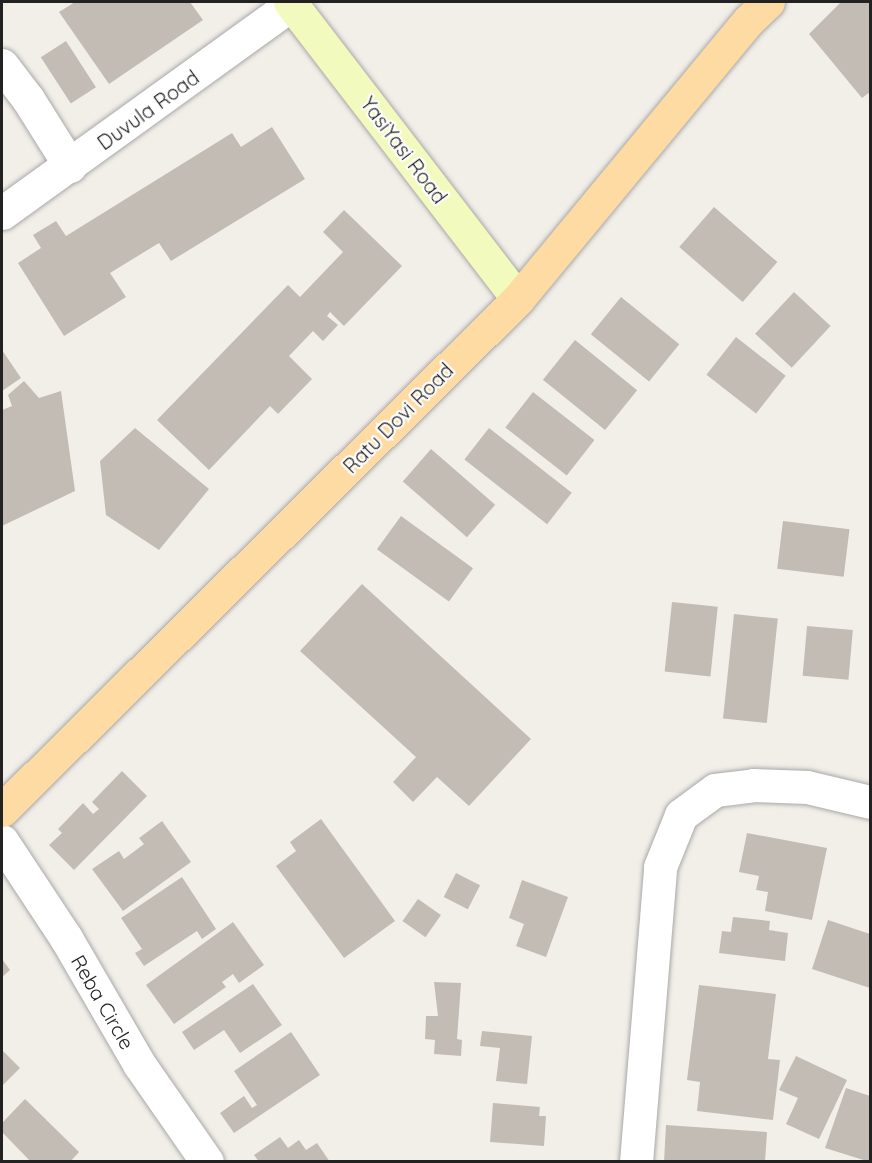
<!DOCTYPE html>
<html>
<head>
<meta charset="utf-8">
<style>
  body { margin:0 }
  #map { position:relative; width:872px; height:1163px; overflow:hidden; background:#f2efe9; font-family:Quicksand,sans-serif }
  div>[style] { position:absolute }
  .building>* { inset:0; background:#c3bcb5; transform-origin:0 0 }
  .roads { filter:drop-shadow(0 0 2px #a9a9a9) drop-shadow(0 0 2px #a9a9a9) }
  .street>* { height:33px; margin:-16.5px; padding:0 16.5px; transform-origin:16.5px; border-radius:16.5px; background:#fff }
  .secondary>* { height:33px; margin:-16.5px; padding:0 16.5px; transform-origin:16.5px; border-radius:16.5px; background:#f3fabe }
  .primary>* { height:33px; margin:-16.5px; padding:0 16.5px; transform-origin:16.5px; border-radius:16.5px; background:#fddba3 }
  span { translate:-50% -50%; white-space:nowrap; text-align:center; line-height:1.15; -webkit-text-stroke:4.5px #fff; paint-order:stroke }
  .street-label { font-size:20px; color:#222 }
  .frame { position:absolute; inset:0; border:3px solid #222; pointer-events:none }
</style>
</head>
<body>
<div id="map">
  <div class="building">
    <i style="clip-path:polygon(75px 2px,190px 2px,203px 20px,109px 84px,59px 12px)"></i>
    <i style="clip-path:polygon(841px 2px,870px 2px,870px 92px,862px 98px,809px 34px)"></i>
    <i style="left:66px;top:41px;width:55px;height:30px;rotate:57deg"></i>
    <i style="clip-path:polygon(272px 127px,305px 179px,171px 261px,159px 243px,110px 273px,126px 297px,64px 336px,18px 263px,41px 248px,33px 235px,56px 221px,66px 236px,232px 133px,241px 147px)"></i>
    <i style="left:714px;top:207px;width:84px;height:53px;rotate:41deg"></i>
    <i style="clip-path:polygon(344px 210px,402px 266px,344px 326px,330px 312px,327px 316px,338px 325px,323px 341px,313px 331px,289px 356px,312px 379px,278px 414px,270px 406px,209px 470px,157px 420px,288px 285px,300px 297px,343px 252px,323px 232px)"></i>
    <i style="left:794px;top:292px;width:50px;height:57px;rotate:43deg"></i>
    <i style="left:621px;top:297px;width:75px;height:48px;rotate:39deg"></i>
    <i style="left:736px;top:337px;width:63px;height:48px;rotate:38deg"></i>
    <i style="left:575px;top:340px;width:80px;height:51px;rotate:39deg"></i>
    <i style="clip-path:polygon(2px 350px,21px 378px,2px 391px)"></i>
    <i style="clip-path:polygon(24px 381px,39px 398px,61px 391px,75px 491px,2px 526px,2px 410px,12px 406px,8px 395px)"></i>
    <i style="left:533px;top:392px;width:78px;height:45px;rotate:38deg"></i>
    <i style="clip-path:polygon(135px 428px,209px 489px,159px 550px,106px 515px,100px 461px)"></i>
    <i style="left:489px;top:428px;width:105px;height:40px;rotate:38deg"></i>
    <i style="left:431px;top:449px;width:85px;height:43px;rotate:41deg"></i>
    <i style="left:401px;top:516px;width:89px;height:41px;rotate:36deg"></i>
    <i style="left:783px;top:521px;width:67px;height:48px;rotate:7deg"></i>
    <i style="clip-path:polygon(362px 584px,531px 739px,469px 806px,437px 777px,413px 802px,393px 782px,416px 757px,300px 651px)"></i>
    <i style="left:672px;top:602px;width:46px;height:70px;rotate:6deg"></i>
    <i style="left:734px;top:614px;width:44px;height:105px;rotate:6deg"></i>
    <i style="left:807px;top:626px;width:46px;height:50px;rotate:5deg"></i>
    <i style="clip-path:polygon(122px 771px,147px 796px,74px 870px,49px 845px,62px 833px,58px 829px,83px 803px,93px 814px,99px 809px,92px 802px)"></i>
    <i style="clip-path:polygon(321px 819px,395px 921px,344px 958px,276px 866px,296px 851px,290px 842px)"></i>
    <i style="clip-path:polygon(162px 821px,191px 862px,123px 911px,92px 869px,119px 851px,124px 859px,144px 844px,139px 838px)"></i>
    <i style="clip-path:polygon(747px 833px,827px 848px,812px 920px,765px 911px,768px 892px,756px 890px,759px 876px,739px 872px)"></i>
    <i style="left:456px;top:873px;width:27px;height:27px;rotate:27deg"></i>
    <i style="clip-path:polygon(182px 877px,216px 929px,202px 939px,197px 931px,144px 966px,135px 953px,142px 949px,121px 918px)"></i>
    <i style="clip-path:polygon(522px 880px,568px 897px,546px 957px,516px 946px,524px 924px,509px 918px)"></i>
    <i style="left:418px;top:899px;width:28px;height:27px;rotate:35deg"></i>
    <i style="clip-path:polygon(733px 917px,770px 921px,769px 930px,788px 933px,785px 961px,719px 953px,722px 931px,731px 932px)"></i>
    <i style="clip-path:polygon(828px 920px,870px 934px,870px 988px,812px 969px)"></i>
    <i style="clip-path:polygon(233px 922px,264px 965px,239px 983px,233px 974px,222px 982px,226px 987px,174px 1024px,146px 985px)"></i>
    <i style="clip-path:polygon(2px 959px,10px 970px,2px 977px)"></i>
    <i style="clip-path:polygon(434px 982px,461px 983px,457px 1039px,462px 1040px,461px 1056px,434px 1054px,435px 1040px,425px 1039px,426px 1016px,438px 1016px)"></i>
    <i style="clip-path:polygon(253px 984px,282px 1025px,240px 1053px,224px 1030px,194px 1050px,182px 1032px)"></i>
    <i style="clip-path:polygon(699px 985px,776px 994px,768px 1059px,780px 1060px,773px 1120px,697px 1111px,700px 1082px,687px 1080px)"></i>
    <i style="clip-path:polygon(482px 1031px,532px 1036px,527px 1084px,496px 1081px,500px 1048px,480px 1046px)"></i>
    <i style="clip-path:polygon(291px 1032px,320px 1075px,234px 1133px,220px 1113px,244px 1096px,252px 1108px,257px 1105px,234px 1071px)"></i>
    <i style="clip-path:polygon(2px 1050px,20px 1068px,2px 1086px)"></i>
    <i style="clip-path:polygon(796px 1056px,847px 1080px,819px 1139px,786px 1124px,798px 1098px,779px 1090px)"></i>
    <i style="clip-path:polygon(846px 1088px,870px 1096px,870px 1162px,825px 1148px)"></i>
    <i style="clip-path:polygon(25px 1099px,79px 1152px,70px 1162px,31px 1162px,2px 1132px,2px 1123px)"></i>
    <i style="clip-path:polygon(493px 1103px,540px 1107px,539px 1116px,546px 1116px,544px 1146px,490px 1142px)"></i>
    <i style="clip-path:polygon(666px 1125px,767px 1132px,765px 1162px,664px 1162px)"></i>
    <i style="clip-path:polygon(280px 1137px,288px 1148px,299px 1140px,306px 1150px,317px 1143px,330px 1162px,259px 1162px,254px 1155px)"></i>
  </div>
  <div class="roads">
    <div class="street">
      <i style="left:2px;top:65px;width:43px;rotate:52.6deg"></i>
      <i style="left:28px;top:99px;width:79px;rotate:57.9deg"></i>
      <i style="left:2px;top:213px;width:357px;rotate:-35.8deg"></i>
      <i style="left:2px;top:841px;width:116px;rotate:56.6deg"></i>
      <i style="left:66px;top:938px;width:146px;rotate:59.9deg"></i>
      <i style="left:139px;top:1064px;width:119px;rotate:55.2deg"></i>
      <i style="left:636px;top:1162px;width:296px;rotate:-85.3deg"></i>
      <i style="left:660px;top:867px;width:56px;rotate:-68deg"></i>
      <i style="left:681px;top:815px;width:42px;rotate:-36.3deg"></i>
      <i style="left:715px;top:790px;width:38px;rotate:-7deg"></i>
      <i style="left:753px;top:785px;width:54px;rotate:2.1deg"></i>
      <i style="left:807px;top:787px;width:65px;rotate:13.4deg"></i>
    </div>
    <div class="secondary">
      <i style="left:290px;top:2px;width:374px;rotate:52.5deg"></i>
    </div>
    <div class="primary">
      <i style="left:2px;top:810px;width:726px;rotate:-44.72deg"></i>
      <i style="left:518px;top:299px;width:361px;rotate:-50.4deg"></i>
      <i style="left:748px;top:21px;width:28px;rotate:-44deg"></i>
    </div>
  </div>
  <div class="street-label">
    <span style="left:148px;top:110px;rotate:-36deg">Duvula Road</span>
    <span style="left:404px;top:150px;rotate:53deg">YasiYasi Road</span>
    <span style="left:398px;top:418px;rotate:-45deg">Ratu Dovi Road</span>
    <span style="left:103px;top:1002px;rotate:60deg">Reba Circle</span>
  </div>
  <div class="frame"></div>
</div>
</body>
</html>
